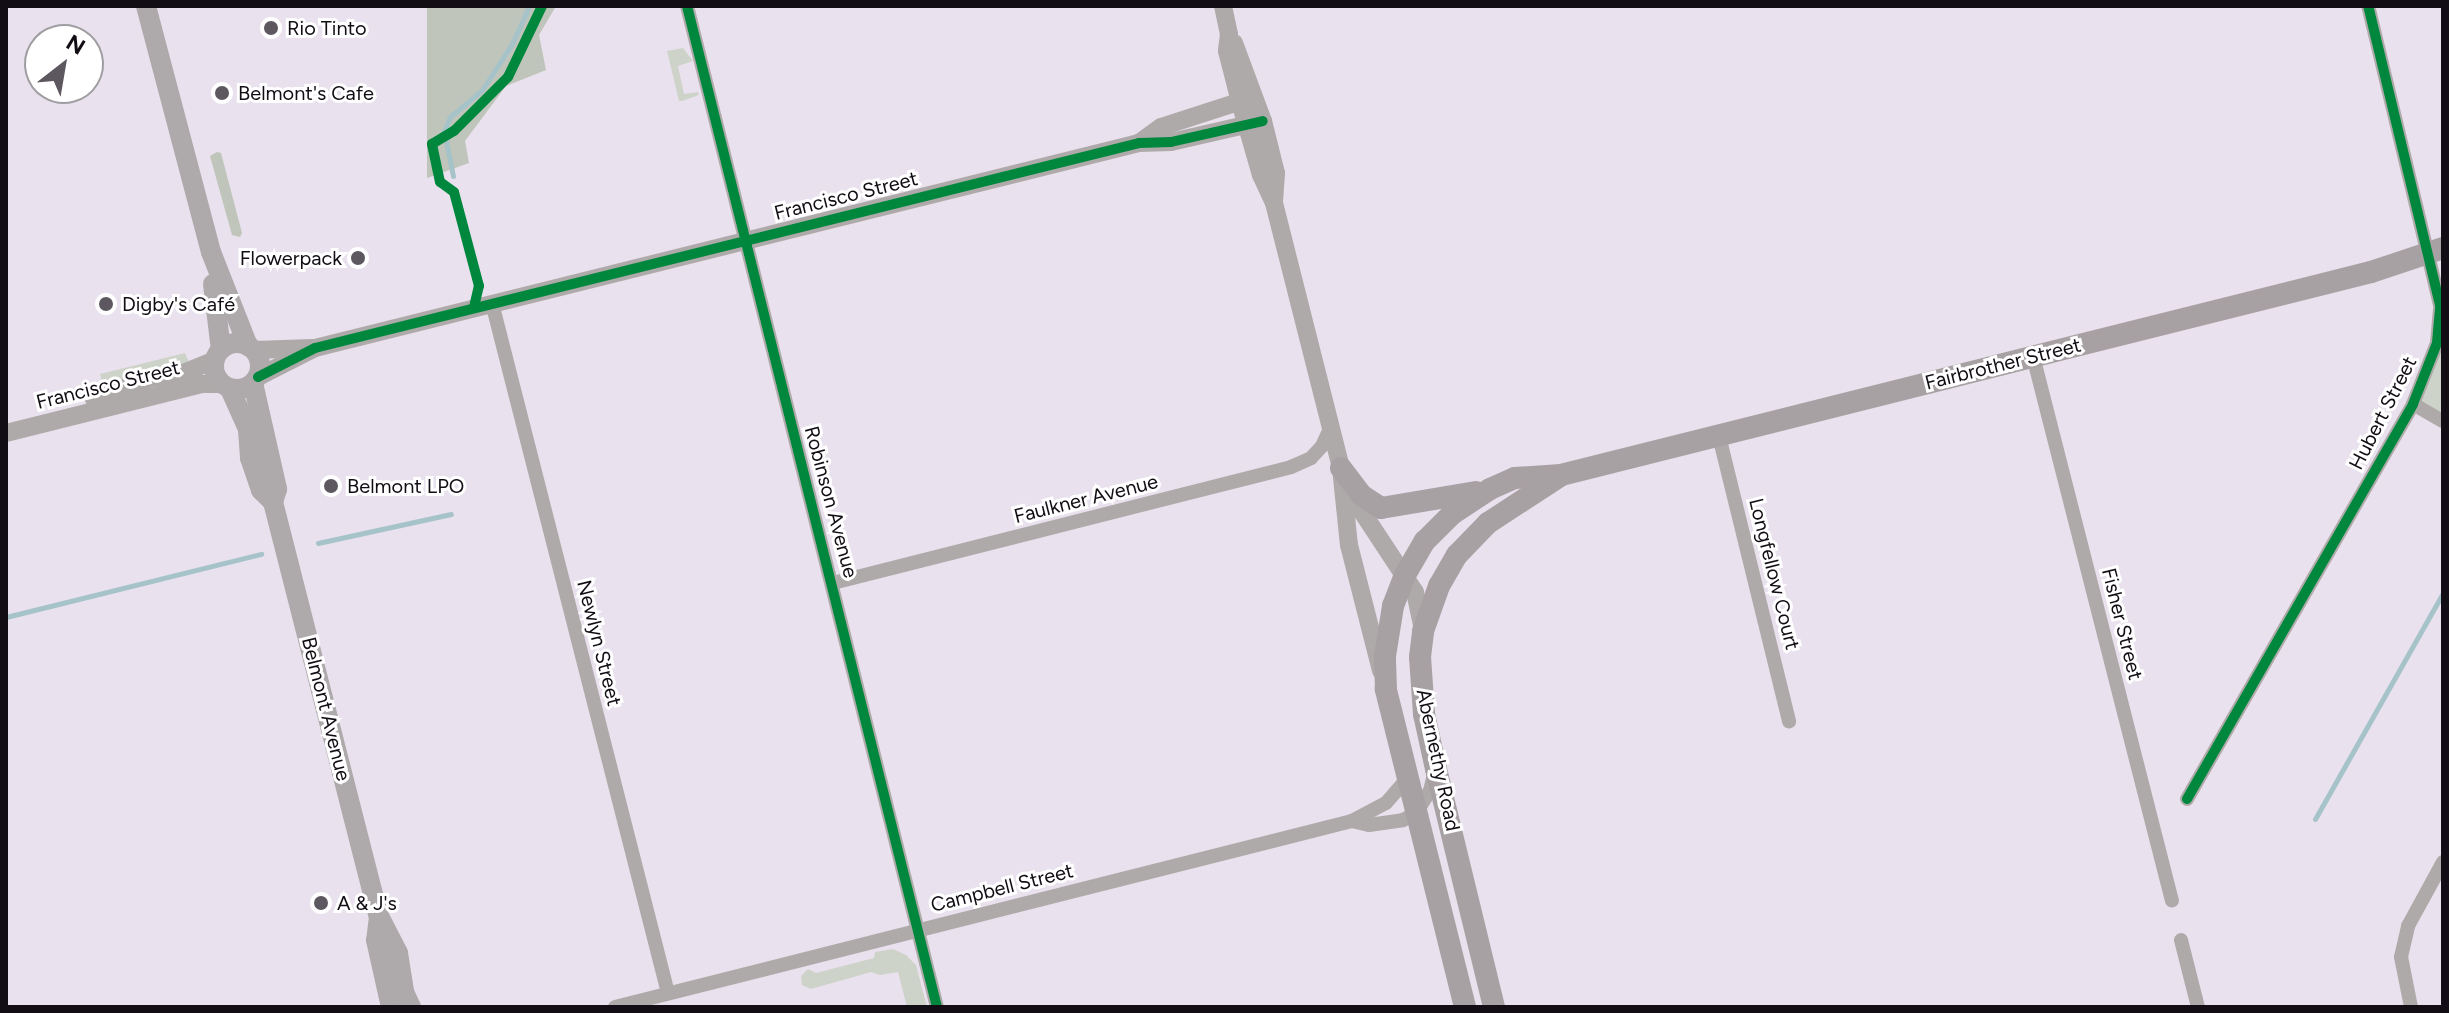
<!DOCTYPE html>
<html>
<head>
<meta charset="utf-8">
<style>
  body { margin:0 }
  #map { position:relative; width:2449px; height:1013px; overflow:hidden; background:#e9e1ed; font-family:Figtree,sans-serif }
  div>[style] { position:absolute }
  .green>* { inset:0; background:#ced3c9 }
  .forest>* { inset:0; background:#bfc5ba }
  .stream>* { height:5px; margin:-2.5px; padding:0 2.5px; transform-origin:2.5px; border-radius:2.5px; background:#a6c3ca }
  .minor>* { height:14px; margin:-7px; padding:0 7px; transform-origin:7px; border-radius:7px; background:#afaaaa }
  .tertiary>* { height:18px; margin:-9px; padding:0 9px; transform-origin:9px; border-radius:9px; background:#afaaaa }
  .secondary>* { height:20px; margin:-10px; padding:0 10px; transform-origin:10px; border-radius:10px; background:#aea9ab }
  .secondary>.ring { margin:-10px; padding:0; box-sizing:content-box; background:none; border:20px solid #aea9ab; border-radius:50% }
  .primary>* { height:22px; margin:-11px; padding:0 11px; transform-origin:11px; border-radius:11px; background:#a8a1a4 }
  .cycleway>* { height:10px; margin:-5px; padding:0 5px; transform-origin:5px; border-radius:5px; background:#00873e }
  .dots>* { width:22px; height:22px; translate:-50% -50%; box-sizing:border-box; border:4px solid #fff; border-radius:50% }
  span { translate:-50% -50%; white-space:nowrap; text-align:center; line-height:1.15; -webkit-text-stroke:6px #fff; paint-order:stroke }
  .poi-label { font-size:20px; color:#120d14 }
  .left { translate:0 -50%; text-align:left }
  .right { translate:-100% -50%; text-align:right }
  .street-label { font-size:20px; color:#120d14 }
  .frame { position:absolute; inset:0; border:8px solid #120d14; pointer-events:none }
  .north { position:absolute; left:24px; top:24px; width:80px; height:80px; box-sizing:border-box; background:#fff; border:2px solid #a09ea1; border-radius:50%; rotate:31deg; font-size:22px; font-weight:700; line-height:32px; text-align:center; color:#120d14 }
  .north::after { content:''; display:block; margin:auto; width:28px; height:36px; background:#5d5760; clip-path:polygon(50% 0,100% 100%,50% 72%,0 100%) }
</style>
</head>
<body>
<div id="map">
  <div class="green">
    <i style="clip-path:polygon(683px 48px,693px 61px,678px 66px,684px 94px,698px 92px,699px 95px,682px 101px,679px 101px,667px 51px)"></i>
    <i style="clip-path:polygon(2443px 342px,2443px 421px,2413px 404px)"></i>
    <i style="clip-path:polygon(185px 353px,189px 362px,184px 365px,139px 373px,110px 385px,102px 382px,100px 374px)"></i>
    <i style="clip-path:polygon(893px 949px,906px 955px,916px 965px,927px 1007px,907px 1007px,898px 972px,880px 975px,871px 972px,811px 989px,802px 985px,801px 976px,808px 969px,816px 973px,874px 958px,875px 952px)"></i>
  </div>
  <div class="forest">
    <i style="clip-path:polygon(427px 6px,556px 6px,539px 35px,546px 70px,506px 86px,465px 141px,469px 163px,427px 178px)"></i>
    <i style="clip-path:polygon(217px 152px,221px 153px,242px 233px,240px 237px,232px 235px,210px 156px)"></i>
  </div>
  <div class="stream">
    <i style="left:453px;top:176px;width:46px;rotate:-101.3deg"></i>
    <i style="left:444px;top:131px;width:15px;rotate:-67deg"></i>
    <i style="left:450px;top:117px;width:42px;rotate:-40.2deg"></i>
    <i style="left:482px;top:90px;width:57px;rotate:-57.1deg"></i>
    <i style="left:513px;top:42px;width:39px;rotate:-66deg"></i>
    <i style="left:318px;top:543px;width:136px;rotate:-12.3deg"></i>
    <i style="left:6px;top:617px;width:263px;rotate:-13.9deg"></i>
    <i style="left:2315px;top:819px;width:260px;rotate:-60.5deg"></i>
  </div>
  <div class="minor">
    <i style="left:687px;top:6px;width:1032px;rotate:75.98deg"></i>
    <i style="left:492px;top:303px;width:712px;rotate:75.69deg"></i>
    <i style="left:2033px;top:356px;width:562px;rotate:75.69deg"></i>
    <i style="left:2413px;top:404px;width:34px;rotate:30deg"></i>
    <i style="left:1719px;top:436px;width:294px;rotate:76.2deg"></i>
    <i style="left:833px;top:583px;width:472px;rotate:-14.2deg"></i>
    <i style="left:1291px;top:467px;width:22px;rotate:-24deg"></i>
    <i style="left:1311px;top:458px;width:16px;rotate:-47deg"></i>
    <i style="left:1322px;top:446px;width:21px;rotate:-65deg"></i>
    <i style="left:2187px;top:799px;width:455px;rotate:-60.2deg"></i>
    <i style="left:2413px;top:404px;width:66px;rotate:-68.5deg"></i>
    <i style="left:2437px;top:343px;width:38px;rotate:-85deg"></i>
    <i style="left:2440px;top:305px;width:308px;rotate:-103.5deg"></i>
    <i style="left:1352px;top:821px;width:17px;rotate:13deg"></i>
    <i style="left:1369px;top:825px;width:34px;rotate:-8deg"></i>
    <i style="left:1403px;top:820px;width:15px;rotate:-28deg"></i>
    <i style="left:1416px;top:813px;width:26px;rotate:-58deg"></i>
    <i style="left:1430px;top:791px;width:18px;rotate:-77deg"></i>
    <i style="left:2181px;top:940px;width:69px;rotate:75.8deg"></i>
    <i style="left:615px;top:1007px;width:760px;rotate:-14.16deg"></i>
    <i style="left:1352px;top:821px;width:38px;rotate:-28deg"></i>
    <i style="left:1386px;top:803px;width:32px;rotate:-49deg"></i>
    <i style="left:2411px;top:1007px;width:51px;rotate:-101.3deg"></i>
    <i style="left:2401px;top:957px;width:32px;rotate:-77deg"></i>
    <i style="left:2408px;top:926px;width:73px;rotate:-61.3deg"></i>
  </div>
  <div class="tertiary">
    <i style="left:1223px;top:6px;width:29px;rotate:78deg"></i>
    <i style="left:1229px;top:34px;width:17px;rotate:97deg"></i>
    <i style="left:1227px;top:51px;width:53px;rotate:75.7deg"></i>
    <i style="left:1240px;top:102px;width:76px;rotate:74deg"></i>
    <i style="left:1261px;top:175px;width:31px;rotate:65deg"></i>
    <i style="left:1274px;top:203px;width:273px;rotate:75.8deg"></i>
    <i style="left:1341px;top:468px;width:77px;rotate:84.1deg"></i>
    <i style="left:1349px;top:545px;width:130px;rotate:75.7deg"></i>
    <i style="left:1234px;top:43px;width:83px;rotate:69.6deg"></i>
    <i style="left:1263px;top:121px;width:54px;rotate:76deg"></i>
    <i style="left:1276px;top:173px;width:26px;rotate:94deg"></i>
    <i style="left:1139px;top:143px;width:27px;rotate:-36deg"></i>
    <i style="left:1161px;top:127px;width:95px;rotate:-17.9deg"></i>
    <i style="left:253px;top:350px;width:59px;rotate:-1.9deg"></i>
    <i style="left:258px;top:377px;width:64px;rotate:-27deg"></i>
    <i style="left:315px;top:348px;width:849px;rotate:-13.97deg"></i>
    <i style="left:1139px;top:143px;width:32px;rotate:-2deg"></i>
    <i style="left:1171px;top:142px;width:94px;rotate:-12.9deg"></i>
    <i style="left:94px;top:399px;width:62px;rotate:-19.9deg"></i>
    <i style="left:152px;top:378px;width:26px;rotate:-7deg"></i>
    <i style="left:178px;top:375px;width:40px;rotate:-22deg"></i>
    <i style="left:6px;top:433px;width:203px;rotate:-14deg"></i>
    <i style="left:203px;top:384px;width:19px"></i>
    <i style="left:1347px;top:489px;width:123px;rotate:56.6deg"></i>
    <i style="left:1415px;top:592px;width:39px;rotate:78deg"></i>
  </div>
  <div class="secondary">
    <i style="left:146px;top:6px;width:254px;rotate:75.2deg"></i>
    <i style="left:211px;top:252px;width:101px;rotate:68.5deg"></i>
    <i style="left:213px;top:284px;width:66px;rotate:83.1deg"></i>
    <i class="ring" style="left:214px;top:343px;width:26px;height:26px"></i>
    <i style="left:253px;top:383px;width:109px;rotate:77.2deg"></i>
    <i style="left:277px;top:489px;width:14px;rotate:107deg"></i>
    <i style="left:230px;top:389px;width:44px;rotate:65.8deg"></i>
    <i style="left:248px;top:429px;width:29px;rotate:86deg"></i>
    <i style="left:250px;top:458px;width:34px;rotate:71deg"></i>
    <i style="left:261px;top:490px;width:17px;rotate:45deg"></i>
    <i style="left:273px;top:502px;width:425px;rotate:75.7deg"></i>
    <i style="left:378px;top:914px;width:44px;rotate:62.9deg"></i>
    <i style="left:398px;top:953px;width:39px;rotate:81deg"></i>
    <i style="left:404px;top:992px;width:17px;rotate:65deg"></i>
    <i style="left:379px;top:917px;width:23px;rotate:97deg"></i>
    <i style="left:376px;top:940px;width:69px;rotate:77.4deg"></i>
  </div>
  <div class="primary">
    <i style="left:1341px;top:468px;width:34px;rotate:53deg"></i>
    <i style="left:1361px;top:495px;width:24px;rotate:33deg"></i>
    <i style="left:1381px;top:508px;width:96px;rotate:-9.6deg"></i>
    <i style="left:1465px;top:1007px;width:328px;rotate:-104deg"></i>
    <i style="left:1386px;top:689px;width:33px;rotate:-92deg"></i>
    <i style="left:1385px;top:656px;width:51px;rotate:-80.9deg"></i>
    <i style="left:1393px;top:606px;width:33px;rotate:-69deg"></i>
    <i style="left:1405px;top:575px;width:39px;rotate:-60deg"></i>
    <i style="left:1425px;top:541px;width:38px;rotate:-45deg"></i>
    <i style="left:1452px;top:514px;width:45px;rotate:-33.3deg"></i>
    <i style="left:1490px;top:489px;width:27px;rotate:-24deg"></i>
    <i style="left:1515px;top:478px;width:46px;rotate:-3.7deg"></i>
    <i style="left:1561px;top:475px;width:835px;rotate:-14.07deg"></i>
    <i style="left:2371px;top:272px;width:76px;rotate:-18.4deg"></i>
    <i style="left:1494px;top:1007px;width:245px;rotate:-103.7deg"></i>
    <i style="left:1436px;top:769px;width:56px;rotate:-102.3deg"></i>
    <i style="left:1424px;top:714px;width:57px;rotate:-94deg"></i>
    <i style="left:1420px;top:657px;width:26px;rotate:-83deg"></i>
    <i style="left:1423px;top:631px;width:48px;rotate:-70.4deg"></i>
    <i style="left:1439px;top:586px;width:36px;rotate:-60deg"></i>
    <i style="left:1457px;top:555px;width:45px;rotate:-45.9deg"></i>
    <i style="left:1488px;top:523px;width:86px;rotate:-33.1deg"></i>
  </div>
  <div class="cycleway">
    <i style="left:687px;top:6px;width:1032px;rotate:75.98deg"></i>
    <i style="left:474px;top:307px;width:22px;rotate:-77deg"></i>
    <i style="left:479px;top:286px;width:97px;rotate:-104.9deg"></i>
    <i style="left:454px;top:192px;width:17px;rotate:-144deg"></i>
    <i style="left:440px;top:182px;width:39px;rotate:-102deg"></i>
    <i style="left:432px;top:144px;width:26px;rotate:-31deg"></i>
    <i style="left:454px;top:131px;width:76px;rotate:-45deg"></i>
    <i style="left:508px;top:77px;width:79px;rotate:-64.4deg"></i>
    <i style="left:258px;top:377px;width:64px;rotate:-27deg"></i>
    <i style="left:315px;top:348px;width:849px;rotate:-13.97deg"></i>
    <i style="left:1139px;top:143px;width:32px;rotate:-2deg"></i>
    <i style="left:1171px;top:142px;width:94px;rotate:-12.9deg"></i>
    <i style="left:2187px;top:799px;width:455px;rotate:-60.2deg"></i>
    <i style="left:2413px;top:404px;width:66px;rotate:-68.5deg"></i>
    <i style="left:2437px;top:343px;width:38px;rotate:-85deg"></i>
    <i style="left:2440px;top:305px;width:308px;rotate:-103.5deg"></i>
  </div>
  <div class="dots">
    <i style="left:271px;top:28px;background:#5d5760"></i>
    <i style="left:222px;top:93px;background:#5d5760"></i>
    <i style="left:358px;top:258px;background:#5d5760"></i>
    <i style="left:106px;top:304px;background:#5d5760"></i>
    <i style="left:331px;top:486px;background:#5d5760"></i>
    <i style="left:321px;top:903px;background:#5d5760"></i>
  </div>
  <div class="poi-label">
    <span class="left" style="left:287px;top:28px">Rio Tinto</span>
    <span class="left" style="left:238px;top:93px">Belmont's Cafe</span>
    <span class="right" style="left:342px;top:258px">Flowerpack</span>
    <span class="left" style="left:122px;top:304px">Digby's Café</span>
    <span class="left" style="left:347px;top:486px">Belmont LPO</span>
    <span class="left" style="left:337px;top:903px">A &amp; J's</span>
  </div>
  <div class="street-label">
    <span style="left:846px;top:196px;rotate:-14deg">Francisco Street</span>
    <span style="left:2003px;top:364px;rotate:-14deg">Fairbrother Street</span>
    <span style="left:108px;top:385px;rotate:-14deg">Francisco Street</span>
    <span style="left:2383px;top:413px;rotate:-63deg">Hubert Street</span>
    <span style="left:1086px;top:499px;rotate:-14deg">Faulkner Avenue</span>
    <span style="left:831px;top:502px;rotate:75deg">Robinson Avenue</span>
    <span style="left:1774px;top:574px;rotate:76deg">Longfellow Court</span>
    <span style="left:2122px;top:624px;rotate:76deg">Fisher Street</span>
    <span style="left:599px;top:643px;rotate:76deg">Newlyn Street</span>
    <span style="left:326px;top:709px;rotate:76deg">Belmont Avenue</span>
    <span style="left:1438px;top:760px;rotate:78deg">Abernethy Road</span>
    <span style="left:1002px;top:888px;rotate:-14deg">Campbell Street</span>
  </div>
  <div class="frame"></div>
  <div class="north">N</div>
</div>
</body>
</html>
